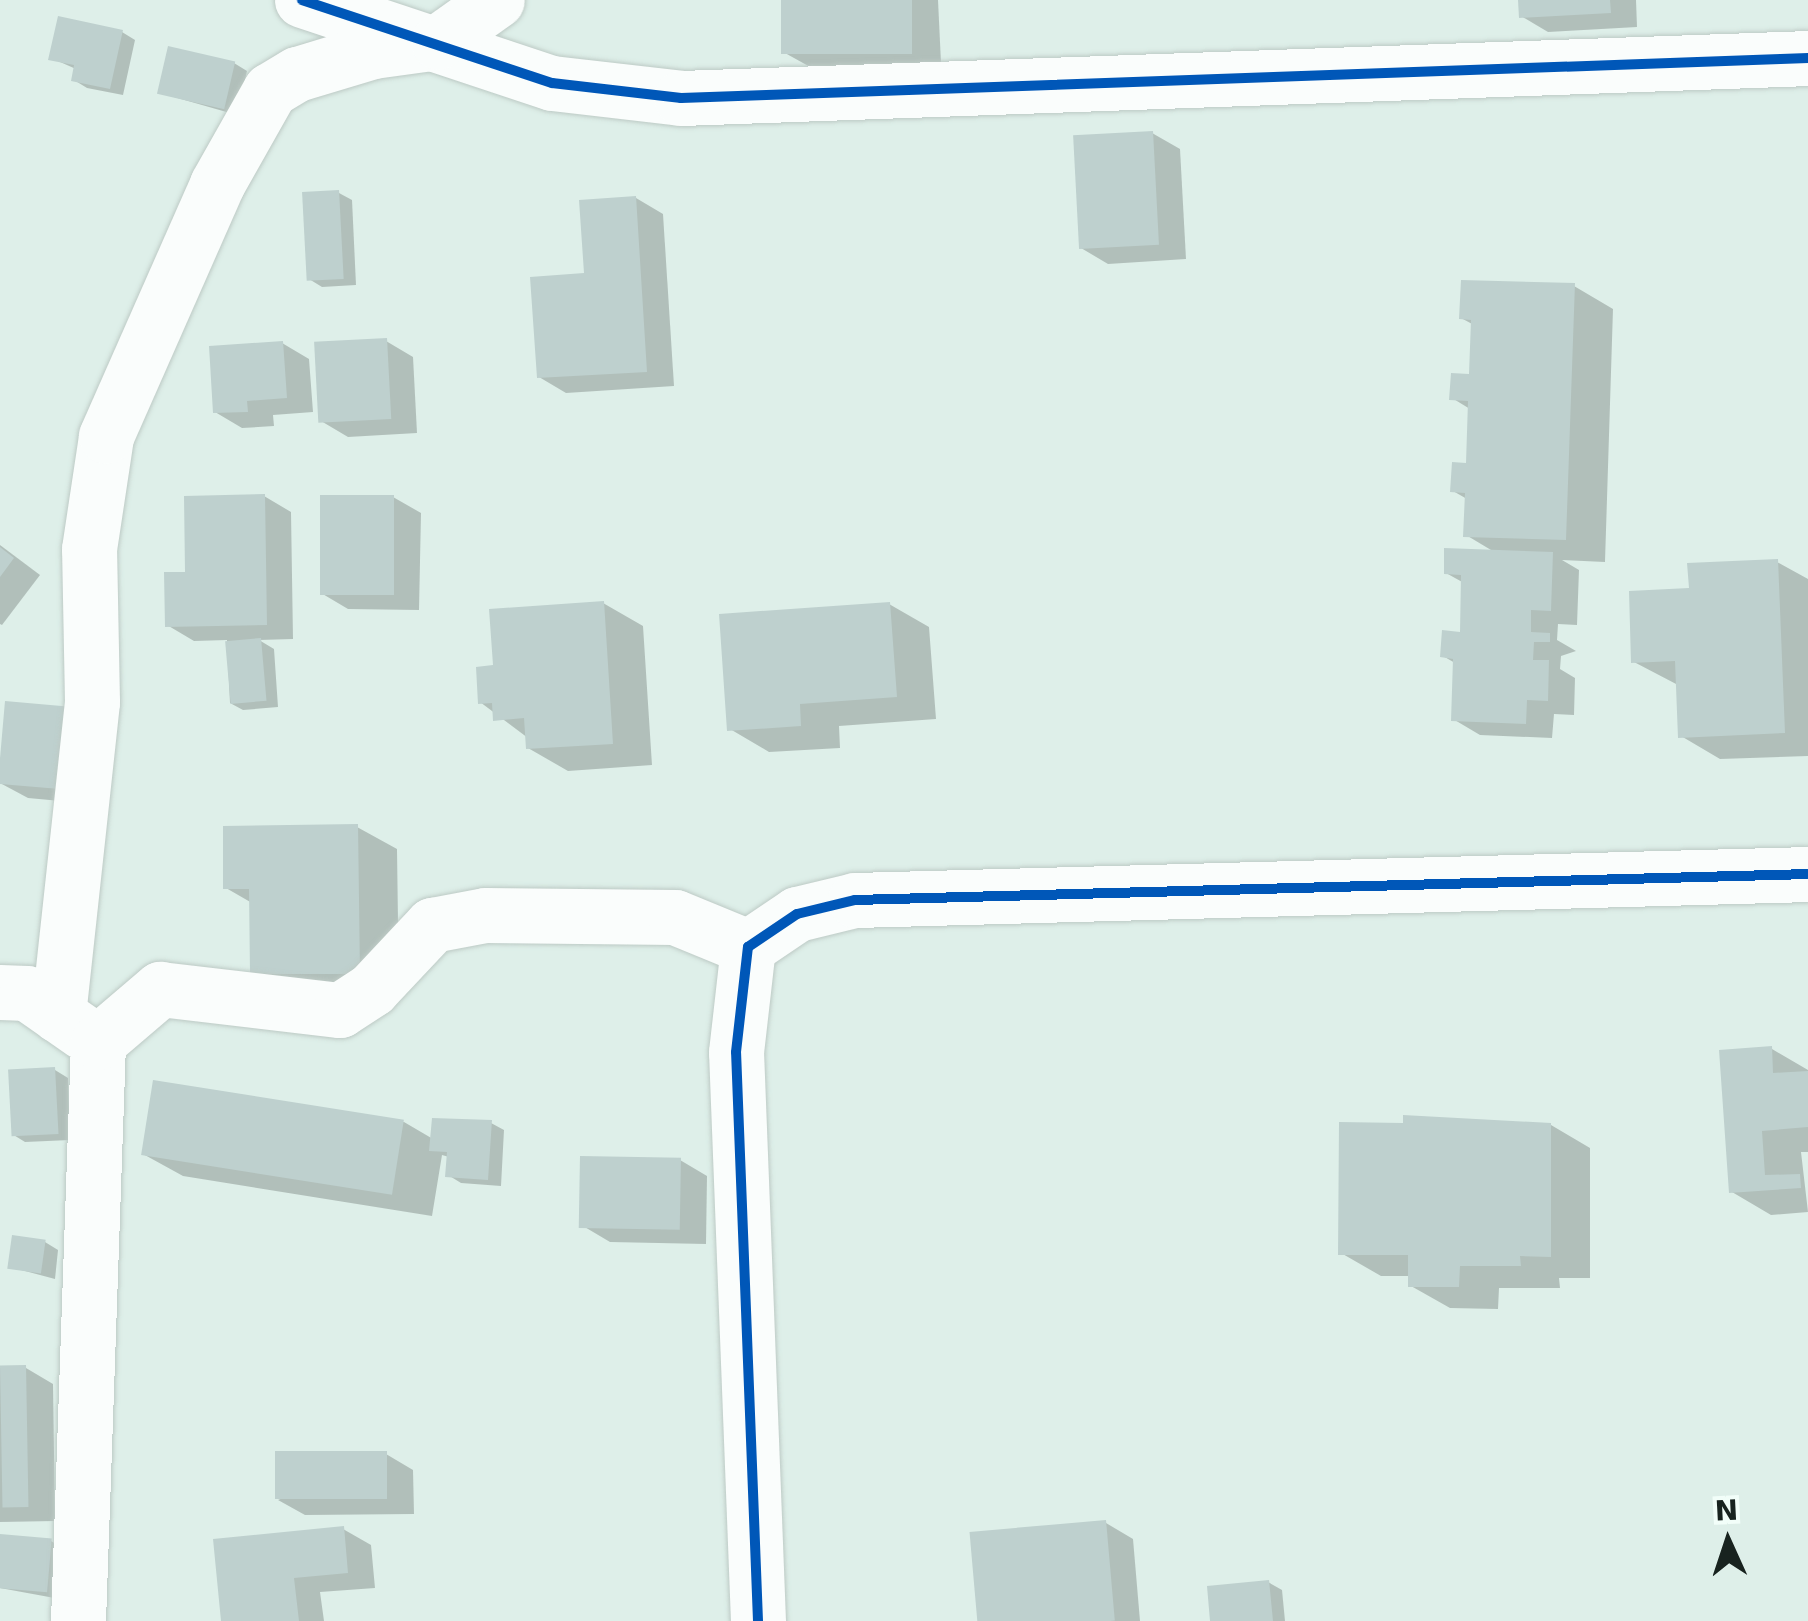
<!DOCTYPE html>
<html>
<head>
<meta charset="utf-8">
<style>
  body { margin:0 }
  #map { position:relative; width:1808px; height:1621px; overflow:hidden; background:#deefe9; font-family:"DejaVu Sans",sans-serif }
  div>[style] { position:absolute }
  .shadow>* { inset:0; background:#0003 }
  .building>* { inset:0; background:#bed0ce; transform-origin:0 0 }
  .roads { filter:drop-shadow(0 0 2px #bdcac5) drop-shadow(0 0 2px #bdcac5) }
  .minor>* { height:55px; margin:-27.5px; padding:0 27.5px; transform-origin:27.5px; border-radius:27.5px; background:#fafdfc }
  .cycleway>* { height:10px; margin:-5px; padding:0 5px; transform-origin:5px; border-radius:5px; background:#0057b8 }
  span { translate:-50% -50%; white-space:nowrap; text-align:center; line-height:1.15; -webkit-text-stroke:9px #f2fef9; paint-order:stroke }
  .north { position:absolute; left:1678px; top:1491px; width:100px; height:100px; -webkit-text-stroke:8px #f2fef9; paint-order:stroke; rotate:357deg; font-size:28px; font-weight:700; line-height:40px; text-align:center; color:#18231f }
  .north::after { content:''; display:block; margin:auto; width:35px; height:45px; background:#18231f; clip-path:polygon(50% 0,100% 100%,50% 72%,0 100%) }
</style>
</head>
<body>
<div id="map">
  <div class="shadow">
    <i style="clip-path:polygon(783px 0,938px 0,941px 63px,812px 68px,785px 53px)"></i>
    <i style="clip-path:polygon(1520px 0,1636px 0,1637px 27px,1548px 32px,1521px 16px)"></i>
    <i style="clip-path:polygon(122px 32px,135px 40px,123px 95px,87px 88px,74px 80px,76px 69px,51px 58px)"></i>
    <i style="clip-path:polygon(234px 63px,247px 71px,237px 115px,160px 93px)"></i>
    <i style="clip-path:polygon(1152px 133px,1180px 149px,1186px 259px,1108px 264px,1081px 248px)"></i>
    <i style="clip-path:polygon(339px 193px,352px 200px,356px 285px,322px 287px,309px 279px)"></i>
    <i style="clip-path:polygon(636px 198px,663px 214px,674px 386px,566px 393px,539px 377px)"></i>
    <i style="clip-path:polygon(1574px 286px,1613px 309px,1605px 562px,1562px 560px,1579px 570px,1577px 625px,1558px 624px,1557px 640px,1576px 651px,1561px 656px,1560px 669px,1575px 678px,1574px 715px,1554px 714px,1552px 738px,1480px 735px,1453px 719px,1455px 663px,1443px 656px,1462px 634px,1464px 583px,1446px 573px,1496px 553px,1466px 535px,1467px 499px,1453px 491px,1469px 465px,1470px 409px,1452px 398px,1472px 376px,1474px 325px,1461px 318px)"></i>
    <i style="clip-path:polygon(386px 341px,413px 357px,417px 433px,348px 437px,321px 421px)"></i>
    <i style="clip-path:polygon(282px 343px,309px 359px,313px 412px,273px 415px,274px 426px,242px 428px,215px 412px)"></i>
    <i style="clip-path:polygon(264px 496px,291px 512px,293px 639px,259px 640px,274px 649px,278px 707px,243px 710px,230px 703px,227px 640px,194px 641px,167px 625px,188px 574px)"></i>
    <i style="clip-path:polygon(393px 497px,421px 513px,419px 610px,348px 609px,321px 593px)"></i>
    <i style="clip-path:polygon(0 545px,40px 575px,2px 625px,0 624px)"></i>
    <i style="clip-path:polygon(1777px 562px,1808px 579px,1808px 756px,1720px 759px,1681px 736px,1678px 685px,1634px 662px,1691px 590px)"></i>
    <i style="clip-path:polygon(603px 603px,643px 626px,652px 765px,568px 771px,528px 748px,528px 738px,480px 702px,496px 667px)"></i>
    <i style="clip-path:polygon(889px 604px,929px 627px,936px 719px,839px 726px,840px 748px,769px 752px,730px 729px)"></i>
    <i style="clip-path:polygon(7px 704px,93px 804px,28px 798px,0 783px)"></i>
    <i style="clip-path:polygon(357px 827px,397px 849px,399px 995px,252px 973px,252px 903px,226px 888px)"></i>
    <i style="clip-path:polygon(1772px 1049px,1808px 1070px,1808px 1152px,1801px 1152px,1808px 1212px,1771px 1215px,1732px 1192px)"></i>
    <i style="clip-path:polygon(55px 1070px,68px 1078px,70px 1140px,25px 1142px,12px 1134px)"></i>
    <i style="clip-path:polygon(404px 1122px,433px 1139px,491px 1123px,504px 1130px,501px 1186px,461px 1183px,448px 1175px,449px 1157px,442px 1155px,432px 1216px,183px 1176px,143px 1154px)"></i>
    <i style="clip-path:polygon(1551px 1125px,1590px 1148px,1590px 1278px,1559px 1278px,1560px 1288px,1499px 1288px,1498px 1309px,1450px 1308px,1411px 1286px,1411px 1276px,1381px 1276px,1341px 1253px)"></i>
    <i style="clip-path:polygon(680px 1160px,707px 1176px,706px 1244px,610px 1242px,583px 1226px)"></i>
    <i style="clip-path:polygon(45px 1242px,58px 1250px,55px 1279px,10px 1267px)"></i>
    <i style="clip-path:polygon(0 1368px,26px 1368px,53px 1384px,55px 1521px,0 1522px)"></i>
    <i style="clip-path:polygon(386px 1454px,413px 1470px,414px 1514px,305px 1515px,278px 1500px)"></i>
    <i style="clip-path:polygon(1106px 1523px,1133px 1539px,1140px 1621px,979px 1621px)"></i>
    <i style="clip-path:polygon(343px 1529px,371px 1545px,375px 1588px,320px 1592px,324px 1621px,223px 1621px)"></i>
    <i style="clip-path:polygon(51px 1541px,64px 1549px,60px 1599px,0 1588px,0 1550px)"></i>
    <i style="clip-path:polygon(1268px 1582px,1282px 1590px,1285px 1621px,1212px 1621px)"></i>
  </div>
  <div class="building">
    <i style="left:781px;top:0;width:131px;height:54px"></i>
    <i style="clip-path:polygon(1518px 0,1610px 0,1611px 13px,1519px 18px)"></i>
    <i style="clip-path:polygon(58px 16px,123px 30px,110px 89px,71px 81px,74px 65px,48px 60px)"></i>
    <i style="left:168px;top:46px;width:69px;height:49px;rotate:13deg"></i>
    <i style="left:1153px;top:131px;width:114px;height:80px;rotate:87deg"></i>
    <i style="left:339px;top:190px;width:89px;height:37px;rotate:87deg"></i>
    <i style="clip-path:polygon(636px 196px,647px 372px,537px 378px,530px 277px,584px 273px,579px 200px)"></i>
    <i style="clip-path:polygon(1461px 280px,1575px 283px,1566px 540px,1463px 537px,1465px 493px,1450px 492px,1452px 462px,1466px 463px,1468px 401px,1449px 400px,1451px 373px,1469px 374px,1471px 320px,1459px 319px)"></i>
    <i style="left:387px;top:338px;width:81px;height:73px;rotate:87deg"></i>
    <i style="clip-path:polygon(283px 341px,287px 398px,247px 401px,248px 412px,213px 413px,209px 346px)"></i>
    <i style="clip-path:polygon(265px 494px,267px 625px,165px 627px,164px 572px,185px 572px,184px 496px)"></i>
    <i style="left:320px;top:495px;width:74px;height:100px"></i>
    <i style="clip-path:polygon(0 547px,14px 558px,0 577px)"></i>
    <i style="clip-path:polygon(1444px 548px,1553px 552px,1551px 611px,1531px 610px,1531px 632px,1550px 633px,1550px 642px,1534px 642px,1533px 660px,1549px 660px,1548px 701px,1527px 700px,1526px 724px,1451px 721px,1453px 659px,1440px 657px,1442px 630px,1460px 632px,1461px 575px,1444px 574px)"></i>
    <i style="clip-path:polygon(1778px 559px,1785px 733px,1678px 738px,1675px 661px,1631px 663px,1629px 591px,1689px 588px,1687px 563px)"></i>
    <i style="clip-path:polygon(604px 601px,613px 744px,526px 749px,524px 718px,493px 721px,492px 703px,478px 704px,476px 667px,493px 665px,489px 609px)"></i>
    <i style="clip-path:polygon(890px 602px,897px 697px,800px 704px,801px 726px,727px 731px,719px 614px)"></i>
    <i style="left:261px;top:638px;width:63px;height:36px;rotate:85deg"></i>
    <i style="left:5px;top:701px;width:68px;height:83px;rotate:5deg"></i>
    <i style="clip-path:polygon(358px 824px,360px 974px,250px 974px,249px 889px,223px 889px,223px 826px)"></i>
    <i style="clip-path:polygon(1772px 1046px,1773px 1073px,1808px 1071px,1808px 1127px,1762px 1131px,1765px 1175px,1800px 1174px,1801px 1188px,1729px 1193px,1719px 1050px)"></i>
    <i style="left:55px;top:1067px;width:67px;height:47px;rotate:87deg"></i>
    <i style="left:153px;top:1080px;width:254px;height:76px;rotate:9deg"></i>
    <i style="clip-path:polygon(1403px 1115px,1551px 1123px,1551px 1257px,1520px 1256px,1521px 1266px,1460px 1266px,1459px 1287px,1408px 1287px,1408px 1255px,1338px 1255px,1339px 1122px,1403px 1123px)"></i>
    <i style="clip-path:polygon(432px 1118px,492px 1120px,488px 1180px,445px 1177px,447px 1152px,429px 1151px)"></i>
    <i style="left:580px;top:1156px;width:101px;height:72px;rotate:1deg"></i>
    <i style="left:12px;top:1235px;width:34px;height:34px;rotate:8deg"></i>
    <i style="left:26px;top:1365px;width:142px;height:26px;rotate:89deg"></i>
    <i style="left:387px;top:1451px;width:48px;height:112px;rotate:90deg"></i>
    <i style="left:1106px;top:1520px;width:101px;height:137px;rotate:85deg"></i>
    <i style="clip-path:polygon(344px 1526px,348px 1573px,294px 1578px,299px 1621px,221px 1621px,213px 1539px)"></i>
    <i style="left:0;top:1534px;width:52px;height:54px;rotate:5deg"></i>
    <i style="clip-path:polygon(1269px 1580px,1273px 1621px,1210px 1621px,1207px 1586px)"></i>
  </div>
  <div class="roads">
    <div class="minor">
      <i style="left:302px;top:0;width:263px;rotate:18.4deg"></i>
      <i style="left:552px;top:83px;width:130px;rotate:6.6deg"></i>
      <i style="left:681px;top:98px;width:1128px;rotate:-2.03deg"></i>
      <i style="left:0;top:992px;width:27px;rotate:2deg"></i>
      <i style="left:27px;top:993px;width:68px;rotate:34.9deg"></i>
      <i style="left:58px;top:1015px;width:315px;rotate:-83.8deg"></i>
      <i style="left:92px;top:702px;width:153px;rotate:-91.1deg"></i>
      <i style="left:89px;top:549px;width:114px;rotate:-81.4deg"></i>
      <i style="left:106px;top:436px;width:275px;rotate:-66.2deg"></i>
      <i style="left:217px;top:184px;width:108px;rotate:-60.6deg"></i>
      <i style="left:270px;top:90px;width:31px;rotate:-31deg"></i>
      <i style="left:297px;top:74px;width:79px;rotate:-16.8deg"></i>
      <i style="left:373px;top:51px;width:66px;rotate:-7.9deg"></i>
      <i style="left:438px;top:42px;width:72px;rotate:-35.4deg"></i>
      <i style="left:78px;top:1621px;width:579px;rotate:-88.02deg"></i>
      <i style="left:98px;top:1042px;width:82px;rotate:-40.5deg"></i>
      <i style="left:160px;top:989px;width:181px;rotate:6.7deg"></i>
      <i style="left:340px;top:1010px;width:38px;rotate:-33deg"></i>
      <i style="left:372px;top:989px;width:88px;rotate:-46.8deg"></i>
      <i style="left:432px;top:925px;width:54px;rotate:-10.7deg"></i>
      <i style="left:485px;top:915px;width:190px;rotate:0.6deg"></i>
      <i style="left:675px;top:917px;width:79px;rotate:22.3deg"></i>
      <i style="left:758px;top:1621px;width:569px;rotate:-92.21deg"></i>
      <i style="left:736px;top:1052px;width:106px;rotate:-83.5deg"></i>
      <i style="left:748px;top:947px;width:59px;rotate:-34deg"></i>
      <i style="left:797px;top:914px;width:60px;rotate:-13.6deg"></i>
      <i style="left:855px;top:900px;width:953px;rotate:-1.56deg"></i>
    </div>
  </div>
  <div class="cycleway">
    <i style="left:302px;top:0;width:263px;rotate:18.4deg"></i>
    <i style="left:552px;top:83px;width:130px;rotate:6.6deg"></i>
    <i style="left:681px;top:98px;width:1128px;rotate:-2.03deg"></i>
    <i style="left:758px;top:1621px;width:569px;rotate:-92.21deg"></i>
    <i style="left:736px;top:1052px;width:106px;rotate:-83.5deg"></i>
    <i style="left:748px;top:947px;width:59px;rotate:-34deg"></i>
    <i style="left:797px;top:914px;width:60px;rotate:-13.6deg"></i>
    <i style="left:855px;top:900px;width:953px;rotate:-1.56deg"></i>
  </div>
  <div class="north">N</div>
</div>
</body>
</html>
